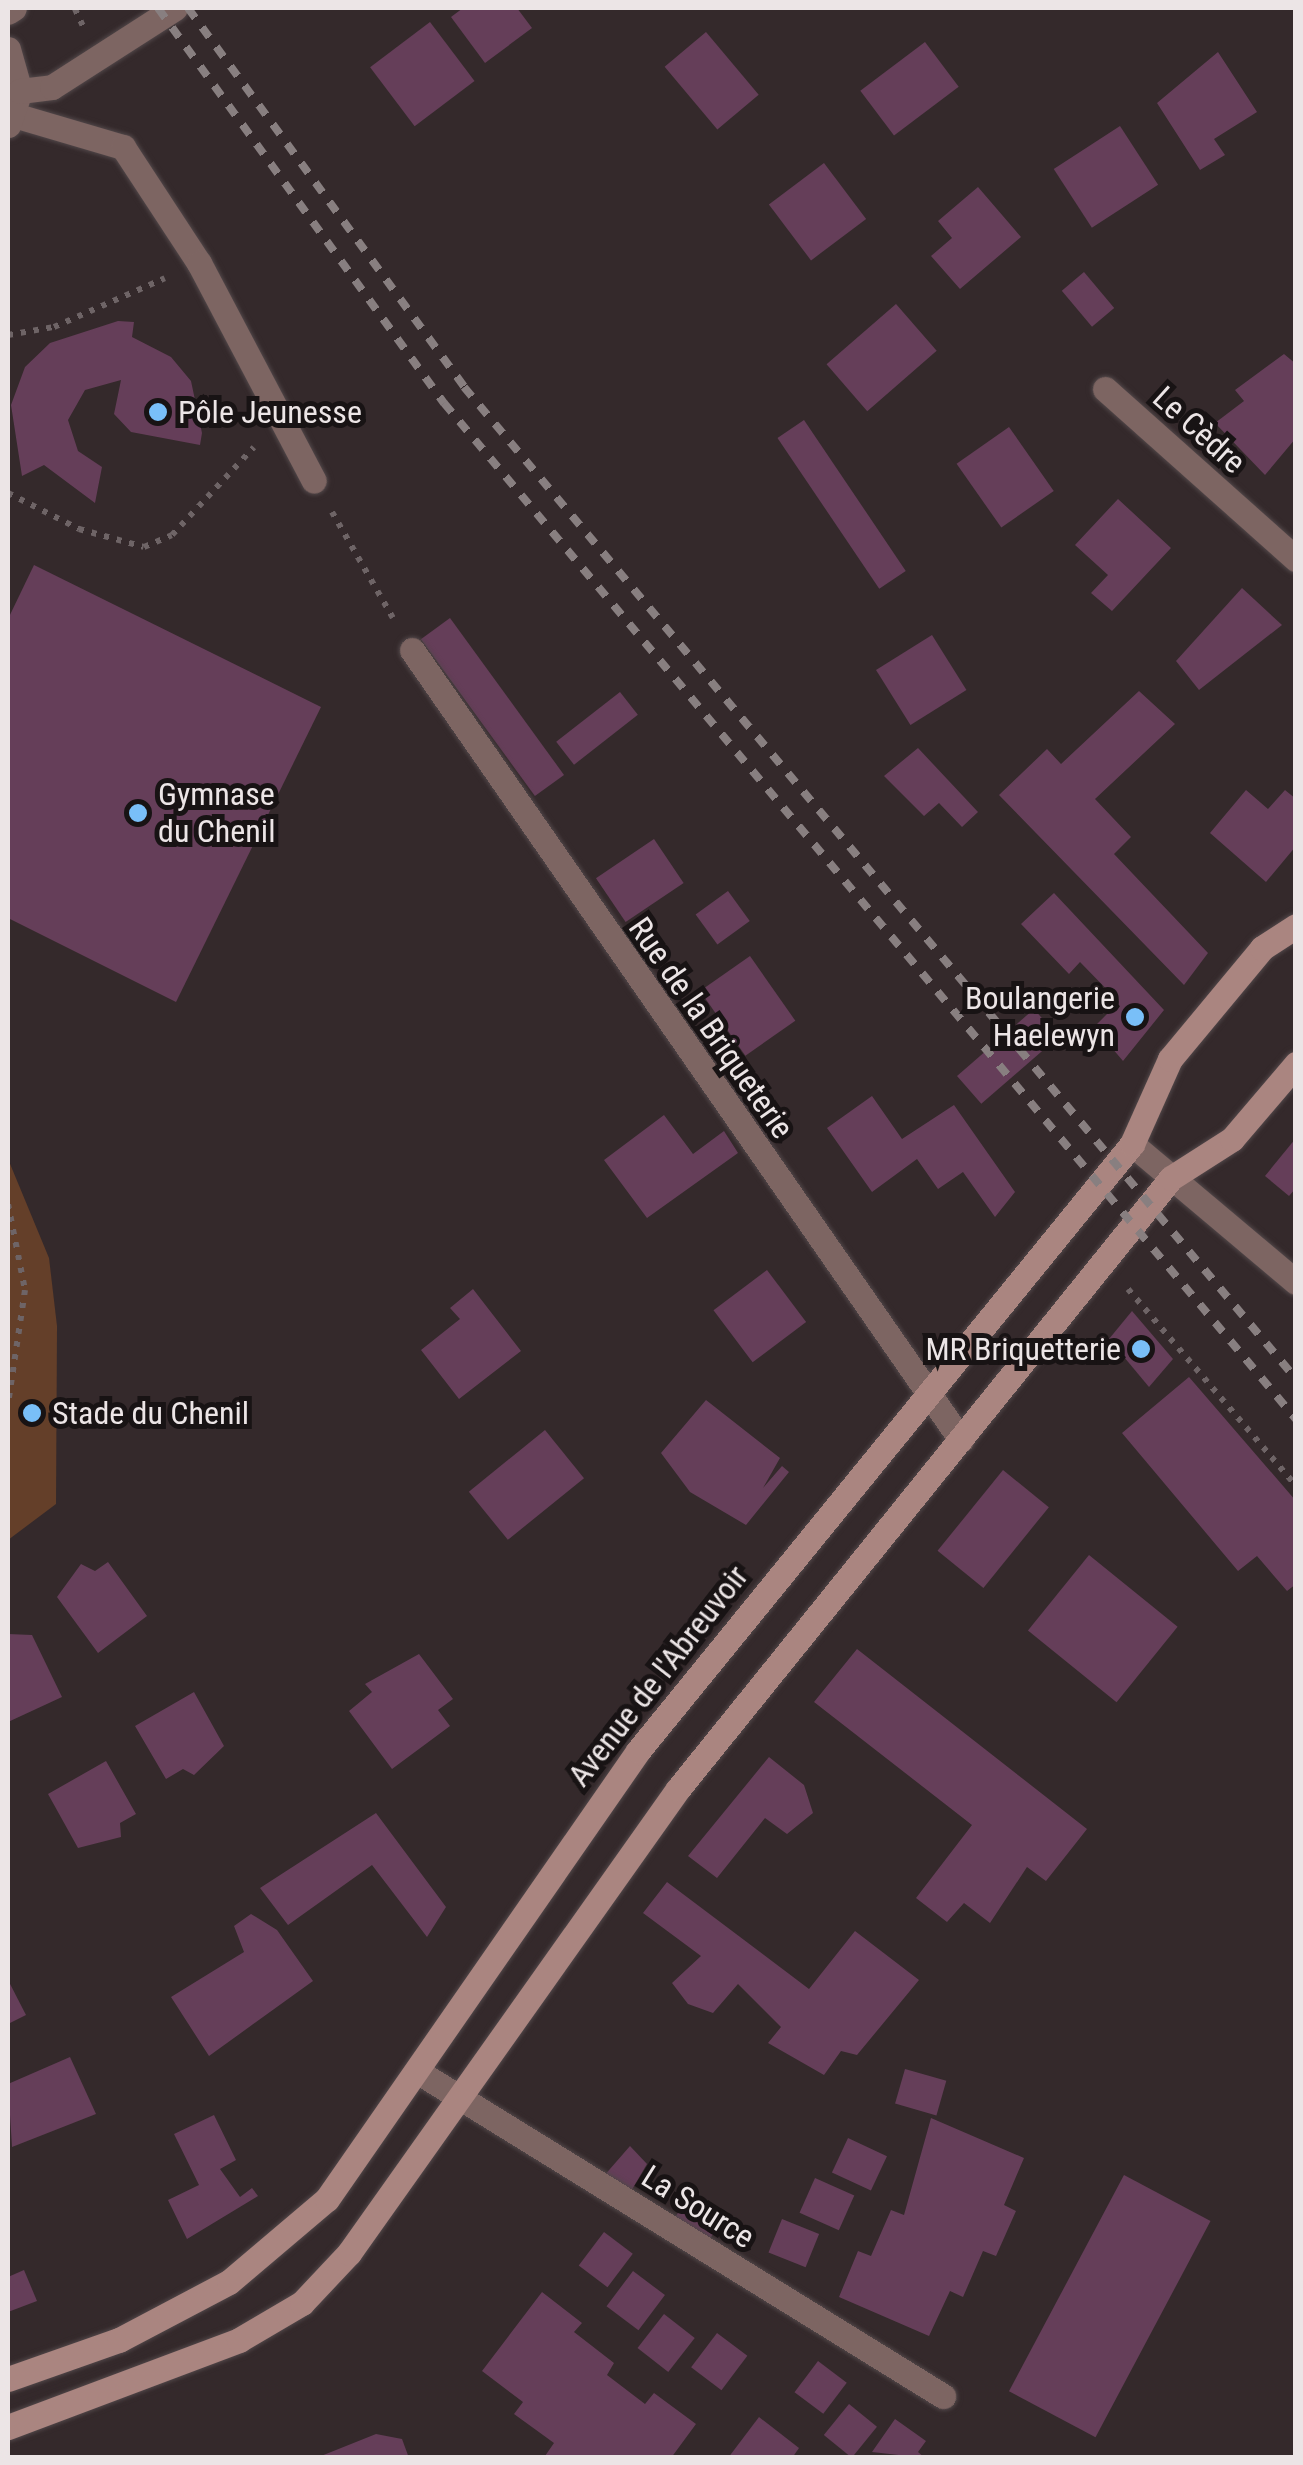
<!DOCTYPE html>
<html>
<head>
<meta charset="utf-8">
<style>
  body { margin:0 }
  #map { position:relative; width:1303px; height:2465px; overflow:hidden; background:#34292b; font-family:"Roboto Condensed",sans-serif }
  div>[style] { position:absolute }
  .green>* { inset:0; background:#643f29 }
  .building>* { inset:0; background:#653e59; transform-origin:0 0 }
  .path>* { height:6px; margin-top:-3px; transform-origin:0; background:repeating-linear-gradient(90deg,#6e6466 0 5px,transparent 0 13px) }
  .roads { filter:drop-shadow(0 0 2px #514749) drop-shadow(0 0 2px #514749) }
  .lane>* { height:25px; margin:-12.5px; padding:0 12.5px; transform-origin:12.5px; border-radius:12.5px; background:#7d6562 }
  .street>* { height:25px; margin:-12.5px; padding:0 12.5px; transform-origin:12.5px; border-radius:12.5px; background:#7d6562 }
  .secondary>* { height:25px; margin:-12.5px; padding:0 12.5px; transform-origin:12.5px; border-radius:12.5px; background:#aa8580 }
  .rail>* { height:8px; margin-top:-4px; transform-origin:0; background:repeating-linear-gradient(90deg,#887f80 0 12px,transparent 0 24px) }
  .dots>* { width:28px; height:28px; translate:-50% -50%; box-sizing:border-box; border:5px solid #181314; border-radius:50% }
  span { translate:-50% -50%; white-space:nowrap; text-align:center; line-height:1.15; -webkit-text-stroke:10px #181314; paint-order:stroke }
  .poi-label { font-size:32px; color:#ece5e6 }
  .left { translate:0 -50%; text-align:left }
  .right { translate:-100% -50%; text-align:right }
  .street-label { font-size:32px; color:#ece5e6 }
  .frame { position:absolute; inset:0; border:10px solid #ece5e6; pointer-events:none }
</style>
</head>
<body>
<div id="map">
  <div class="green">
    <i style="clip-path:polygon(8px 1159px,49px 1258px,57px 1326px,56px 1504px,8px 1540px)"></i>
  </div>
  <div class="building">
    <i style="clip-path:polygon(463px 8px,517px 8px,532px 28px,485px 63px,451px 17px)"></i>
    <i style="left:430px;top:22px;width:74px;height:75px;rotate:53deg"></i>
    <i style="left:706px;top:32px;width:82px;height:54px;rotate:50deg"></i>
    <i style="left:925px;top:42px;width:56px;height:81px;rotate:53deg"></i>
    <i style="clip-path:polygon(1218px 52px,1257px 112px,1214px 139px,1225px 155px,1200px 170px,1157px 103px)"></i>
    <i style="left:1120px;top:126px;width:70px;height:79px;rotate:57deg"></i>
    <i style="left:824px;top:163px;width:70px;height:69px;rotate:53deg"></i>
    <i style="clip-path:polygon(978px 187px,1021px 237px,960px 289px,931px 256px,952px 238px,938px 221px)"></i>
    <i style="left:1084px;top:272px;width:47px;height:29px;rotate:50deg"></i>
    <i style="left:896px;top:304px;width:62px;height:92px;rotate:49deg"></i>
    <i style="clip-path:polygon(118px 321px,134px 322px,132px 337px,171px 357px,191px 381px,202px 433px,200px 445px,131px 432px,114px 414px,121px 380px,85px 390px,68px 420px,78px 451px,102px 467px,95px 503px,44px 465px,22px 476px,11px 405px,25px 367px,50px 343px)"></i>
    <i style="clip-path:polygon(1284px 354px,1296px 364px,1296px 438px,1265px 475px,1215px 423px,1244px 401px,1235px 390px)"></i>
    <i style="left:804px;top:420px;width:182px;height:32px;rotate:56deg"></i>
    <i style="left:1009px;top:427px;width:78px;height:64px;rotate:55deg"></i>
    <i style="clip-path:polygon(1118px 499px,1171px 548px,1112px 611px,1091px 593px,1108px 575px,1075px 545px)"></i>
    <i style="clip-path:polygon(34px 565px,321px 707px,176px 1002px,8px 918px,8px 619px)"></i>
    <i style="clip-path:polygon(1242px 588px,1282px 625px,1199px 690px,1176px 661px)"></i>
    <i style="left:450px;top:618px;width:194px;height:36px;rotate:54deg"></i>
    <i style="left:932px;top:635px;width:65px;height:66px;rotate:58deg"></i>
    <i style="clip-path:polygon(1139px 691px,1175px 724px,1095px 799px,1131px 837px,1114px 854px,1208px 953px,1184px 985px,999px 795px,1047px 749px,1061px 764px)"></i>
    <i style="left:620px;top:692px;width:29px;height:81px;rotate:52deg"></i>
    <i style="clip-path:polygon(918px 748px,978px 812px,962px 827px,939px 803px,924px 816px,884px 776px)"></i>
    <i style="clip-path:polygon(1246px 790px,1268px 809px,1285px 790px,1296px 799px,1296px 846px,1266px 882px,1210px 833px)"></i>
    <i style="left:654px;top:839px;width:53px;height:70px;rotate:56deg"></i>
    <i style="left:728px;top:891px;width:37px;height:40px;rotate:54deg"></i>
    <i style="clip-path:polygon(1054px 893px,1164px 1010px,1123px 1061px,1094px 1027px,1119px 1002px,1080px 962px,1069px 974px,1021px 924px)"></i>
    <i style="left:750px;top:956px;width:79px;height:61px;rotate:55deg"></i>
    <i style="left:1034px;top:1009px;width:37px;height:102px;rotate:49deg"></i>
    <i style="clip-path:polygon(872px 1096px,902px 1139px,954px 1105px,1015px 1192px,995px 1217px,963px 1172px,938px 1189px,917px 1159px,872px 1192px,827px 1128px)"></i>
    <i style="clip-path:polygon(664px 1115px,693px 1154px,724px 1131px,738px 1153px,647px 1218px,604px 1160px)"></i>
    <i style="clip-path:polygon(1296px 1138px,1296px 1188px,1289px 1196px,1265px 1176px)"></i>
    <i style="left:767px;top:1270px;width:65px;height:67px;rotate:53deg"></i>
    <i style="clip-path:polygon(473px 1289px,521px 1351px,459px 1399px,421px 1350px,460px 1319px,450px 1308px)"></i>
    <i style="clip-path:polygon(1132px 1311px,1173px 1359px,1149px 1387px,1109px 1339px)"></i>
    <i style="clip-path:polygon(1189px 1377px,1296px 1501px,1296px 1584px,1287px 1591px,1257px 1556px,1238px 1571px,1122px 1433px)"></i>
    <i style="clip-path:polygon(706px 1400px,780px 1458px,763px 1488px,782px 1466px,789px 1472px,746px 1525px,690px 1492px,661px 1453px)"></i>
    <i style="left:545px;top:1430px;width:62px;height:98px;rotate:51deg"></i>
    <i style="left:1003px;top:1470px;width:59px;height:104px;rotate:39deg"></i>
    <i style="left:1089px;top:1555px;width:114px;height:97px;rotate:39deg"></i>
    <i style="clip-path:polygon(108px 1562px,147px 1616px,98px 1653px,57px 1597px,81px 1564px,95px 1571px)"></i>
    <i style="clip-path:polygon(8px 1634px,32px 1635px,62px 1697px,8px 1722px)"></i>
    <i style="clip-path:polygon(857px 1649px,1087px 1829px,1046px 1881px,1027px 1867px,990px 1923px,964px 1903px,947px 1922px,916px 1898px,972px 1825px,814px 1702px)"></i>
    <i style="clip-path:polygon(419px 1654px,453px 1699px,438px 1710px,450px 1726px,392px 1769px,349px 1711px,372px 1692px,365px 1684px)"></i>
    <i style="clip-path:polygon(194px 1692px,224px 1746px,194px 1775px,183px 1769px,166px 1779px,135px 1726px)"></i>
    <i style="clip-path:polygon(769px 1757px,804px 1785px,813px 1813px,787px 1834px,765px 1818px,717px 1878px,688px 1856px)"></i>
    <i style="clip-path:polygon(106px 1761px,136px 1814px,120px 1823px,121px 1837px,78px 1848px,48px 1794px)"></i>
    <i style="clip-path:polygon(376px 1813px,446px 1907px,427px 1937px,372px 1865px,288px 1925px,260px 1888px)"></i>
    <i style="clip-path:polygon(667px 1882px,809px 1989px,855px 1931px,919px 1980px,857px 2055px,841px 2051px,824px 2075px,768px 2043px,781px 2027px,738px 1984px,713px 2013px,688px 2004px,672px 1983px,701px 1956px,643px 1913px)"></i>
    <i style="clip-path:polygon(251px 1914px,277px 1930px,313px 1981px,209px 2056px,171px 1997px,244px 1952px,234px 1926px)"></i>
    <i style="clip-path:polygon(8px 1980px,26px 2015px,8px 2024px)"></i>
    <i style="clip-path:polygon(70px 2057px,96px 2114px,12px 2147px,8px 2084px)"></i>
    <i style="left:905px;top:2069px;width:43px;height:36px;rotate:16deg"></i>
    <i style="clip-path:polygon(214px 2115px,236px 2160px,220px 2169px,240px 2197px,252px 2188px,258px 2196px,187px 2239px,168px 2200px,199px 2185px,174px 2134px)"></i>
    <i style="clip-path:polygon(931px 2118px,1024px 2158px,1004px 2205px,1016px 2211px,996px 2256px,983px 2251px,963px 2297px,950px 2291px,929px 2336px,839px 2297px,858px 2251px,871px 2256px,891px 2210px,904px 2215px)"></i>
    <i style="left:848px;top:2138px;width:43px;height:38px;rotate:25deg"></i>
    <i style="clip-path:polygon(630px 2146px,647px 2164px,630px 2193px,603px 2177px)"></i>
    <i style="left:1124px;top:2175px;width:98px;height:245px;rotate:28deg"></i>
    <i style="left:815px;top:2178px;width:43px;height:38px;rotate:24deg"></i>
    <i style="left:688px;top:2196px;width:41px;height:27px;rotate:31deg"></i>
    <i style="left:782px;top:2219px;width:40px;height:36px;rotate:22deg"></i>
    <i style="left:604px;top:2232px;width:36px;height:42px;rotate:37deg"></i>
    <i style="clip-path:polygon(24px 2270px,37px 2301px,8px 2312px,8px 2277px)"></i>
    <i style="left:633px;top:2271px;width:40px;height:44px;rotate:37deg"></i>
    <i style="clip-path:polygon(542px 2292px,582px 2323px,574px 2332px,614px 2363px,607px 2375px,645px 2404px,654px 2393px,696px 2424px,671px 2458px,545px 2456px,554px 2443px,514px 2414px,523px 2402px,482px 2371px)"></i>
    <i style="left:664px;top:2314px;width:39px;height:43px;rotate:38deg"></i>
    <i style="left:717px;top:2333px;width:38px;height:43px;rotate:37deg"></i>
    <i style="left:818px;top:2361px;width:36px;height:39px;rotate:37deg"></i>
    <i style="left:849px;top:2404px;width:36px;height:40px;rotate:39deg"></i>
    <i style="clip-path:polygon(759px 2417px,799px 2448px,792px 2458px,728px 2458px)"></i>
    <i style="clip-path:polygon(895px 2419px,926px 2441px,918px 2452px,925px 2458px,872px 2452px)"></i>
    <i style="clip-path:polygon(376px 2434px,402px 2439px,409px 2458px,316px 2458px)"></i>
  </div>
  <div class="path">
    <i style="left:75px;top:9px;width:19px;rotate:65deg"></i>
    <i style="left:8px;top:335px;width:47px;rotate:-9.9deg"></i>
    <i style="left:54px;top:327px;width:121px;rotate:-23.8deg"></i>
    <i style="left:8px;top:493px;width:80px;rotate:26.9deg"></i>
    <i style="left:79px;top:529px;width:67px;rotate:15.5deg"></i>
    <i style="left:144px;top:547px;width:30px;rotate:-23deg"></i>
    <i style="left:172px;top:535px;width:120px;rotate:-47deg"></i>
    <i style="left:332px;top:512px;width:122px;rotate:60.1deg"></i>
    <i style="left:8px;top:1204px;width:88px;rotate:78.8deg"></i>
    <i style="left:25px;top:1290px;width:115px;rotate:98.5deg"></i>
    <i style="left:1128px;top:1289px;width:259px;rotate:49.5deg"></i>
  </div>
  <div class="roads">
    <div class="lane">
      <i style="left:14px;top:115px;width:114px;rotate:16.4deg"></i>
      <i style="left:123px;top:147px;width:139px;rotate:56.8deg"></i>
      <i style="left:199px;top:263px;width:246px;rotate:62.2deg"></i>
      <i style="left:1105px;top:389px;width:256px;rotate:41.7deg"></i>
    </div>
    <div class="street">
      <i style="left:8px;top:12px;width:7px;rotate:-34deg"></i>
      <i style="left:8px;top:49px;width:44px;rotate:74.1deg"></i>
      <i style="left:20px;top:91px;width:36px;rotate:109deg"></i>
      <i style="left:20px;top:91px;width:32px;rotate:-7deg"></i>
      <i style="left:52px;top:87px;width:146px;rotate:-32.7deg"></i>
      <i style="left:412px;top:650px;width:962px;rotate:55.2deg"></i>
      <i style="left:1132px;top:1144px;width:214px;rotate:40.1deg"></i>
      <i style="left:420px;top:2073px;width:615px;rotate:31.7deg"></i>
    </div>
    <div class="secondary">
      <i style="left:8px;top:2379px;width:118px;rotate:-19.4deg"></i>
      <i style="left:119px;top:2340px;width:124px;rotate:-27.8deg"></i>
      <i style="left:229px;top:2282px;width:128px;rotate:-40.3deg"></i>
      <i style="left:327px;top:2199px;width:545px;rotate:-55.23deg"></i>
      <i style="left:638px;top:1751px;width:783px;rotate:-50.86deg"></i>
      <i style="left:1132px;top:1144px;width:93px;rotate:-65.9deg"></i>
      <i style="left:1170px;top:1059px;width:144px;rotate:-50.3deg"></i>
      <i style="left:1262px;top:948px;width:40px;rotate:-32.9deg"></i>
      <i style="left:8px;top:2427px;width:247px;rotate:-20.6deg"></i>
      <i style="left:239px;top:2340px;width:73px;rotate:-30.4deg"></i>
      <i style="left:302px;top:2303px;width:69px;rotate:-46.8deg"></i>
      <i style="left:349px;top:2253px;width:569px;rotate:-54.66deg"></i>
      <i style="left:678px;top:1789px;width:785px;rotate:-51.1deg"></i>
      <i style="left:1171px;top:1178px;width:72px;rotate:-32.6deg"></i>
      <i style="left:1232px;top:1139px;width:99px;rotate:-49.5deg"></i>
    </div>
  </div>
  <div class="rail">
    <i style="left:158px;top:8px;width:488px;rotate:54.1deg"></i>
    <i style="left:444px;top:403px;width:1326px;rotate:50.02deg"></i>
    <i style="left:188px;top:8px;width:469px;rotate:53.9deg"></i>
    <i style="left:464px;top:387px;width:1295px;rotate:50.01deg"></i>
  </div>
  <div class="dots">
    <i style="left:158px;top:412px;background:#79bff8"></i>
    <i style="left:138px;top:813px;background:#79bff8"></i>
    <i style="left:1135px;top:1017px;background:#79bff8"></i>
    <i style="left:1141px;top:1349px;background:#79bff8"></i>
    <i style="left:32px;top:1413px;background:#79bff8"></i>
  </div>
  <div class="poi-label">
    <span class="left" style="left:178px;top:412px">Pôle Jeunesse</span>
    <span class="left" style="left:158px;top:813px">Gymnase<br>du Chenil</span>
    <span class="right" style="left:1115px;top:1017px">Boulangerie<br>Haelewyn</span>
    <span class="right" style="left:1121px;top:1349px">MR Briquetterie</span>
    <span class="left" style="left:52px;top:1413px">Stade du Chenil</span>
  </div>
  <div class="street-label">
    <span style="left:1199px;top:430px;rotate:42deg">Le Cèdre</span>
    <span style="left:711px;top:1028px;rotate:55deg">Rue de la Briqueterie</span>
    <span style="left:658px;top:1676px;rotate:-52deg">Avenue de l'Abreuvoir</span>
    <span style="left:698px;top:2207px;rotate:32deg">La Source</span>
  </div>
  <div class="frame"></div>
</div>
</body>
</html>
